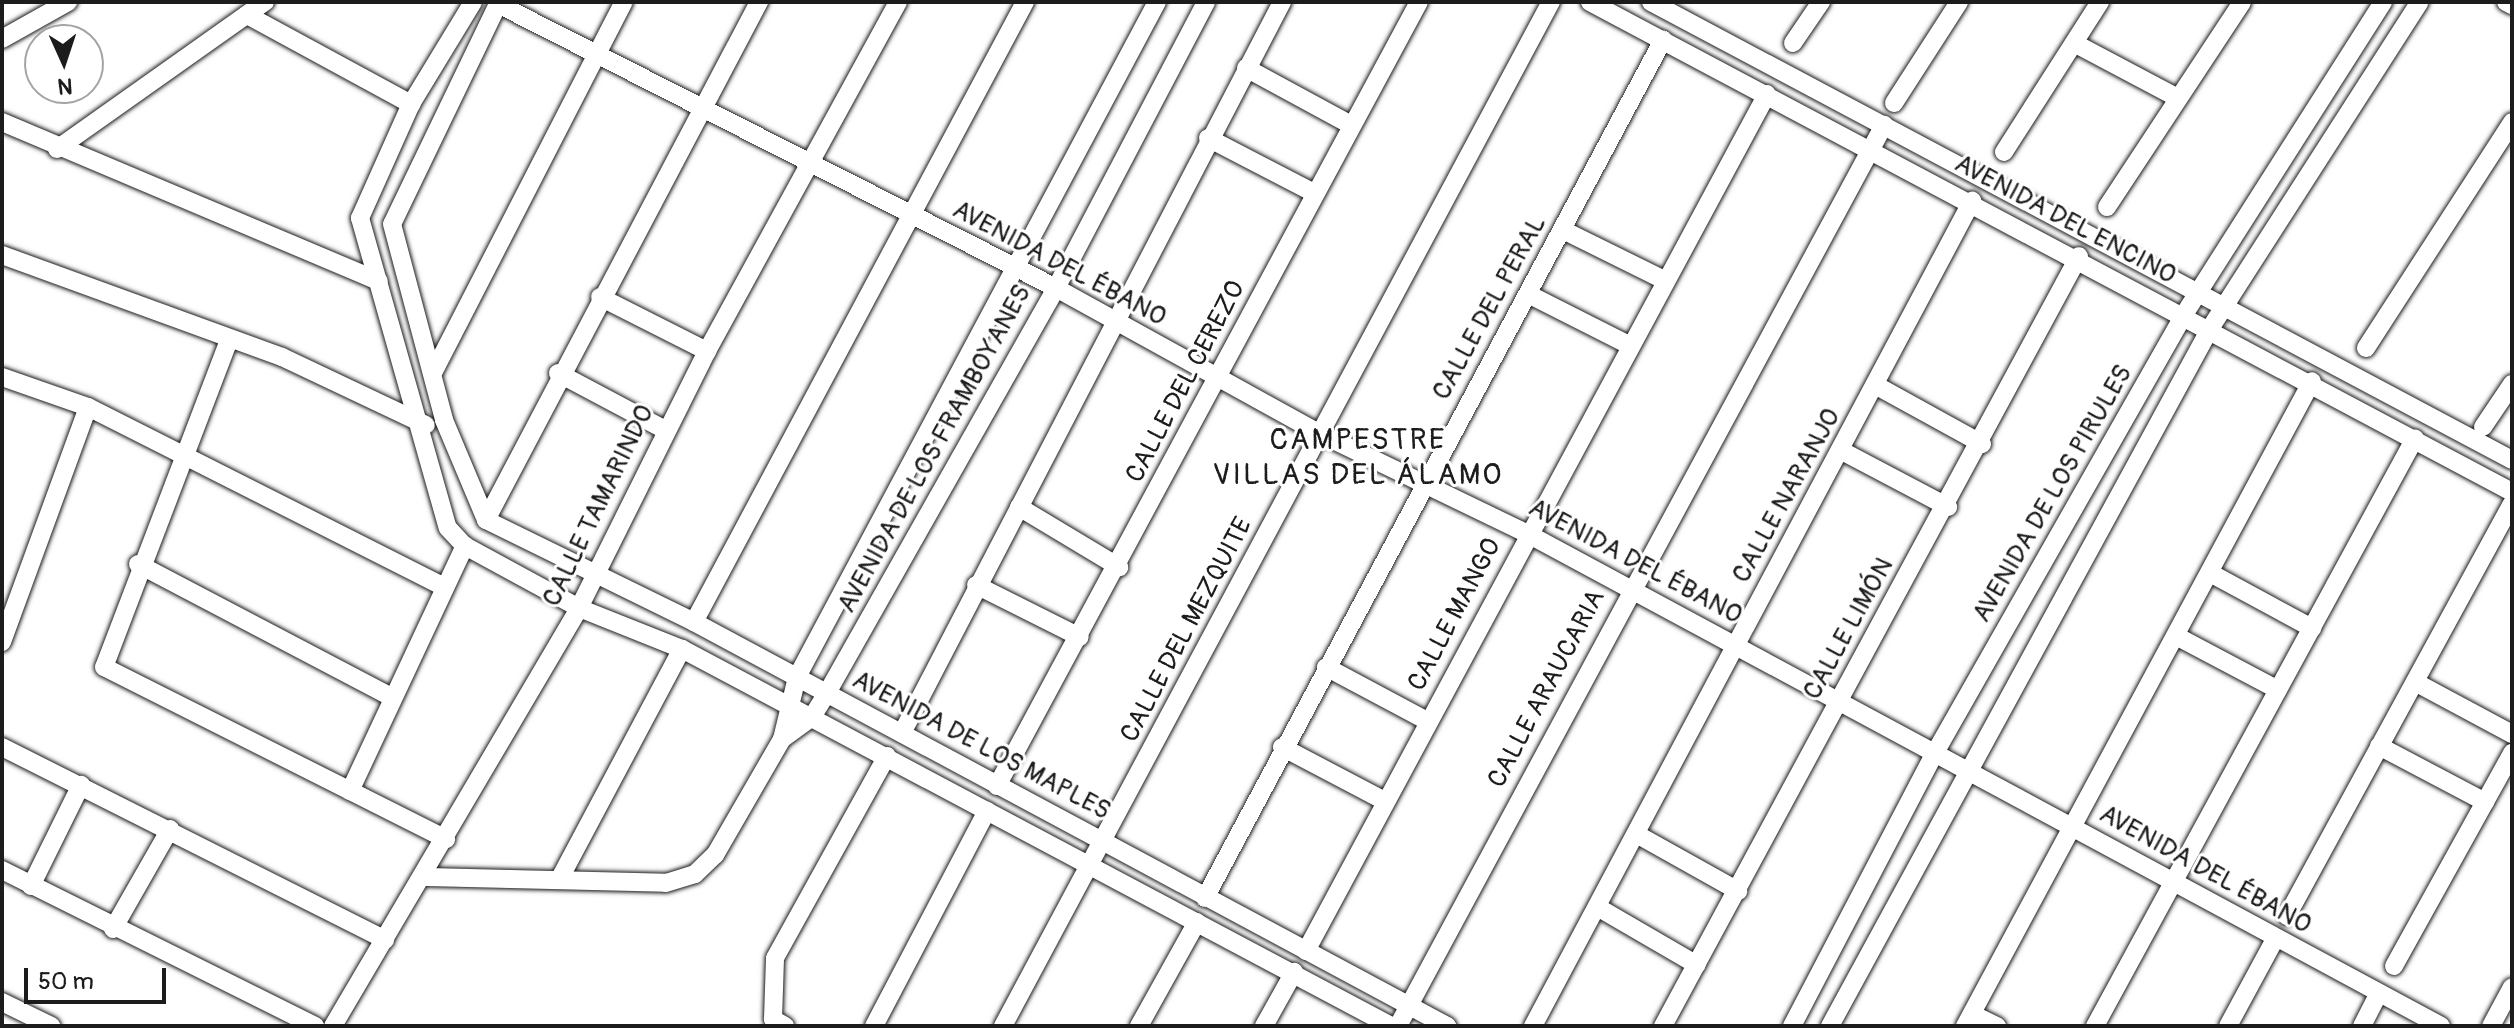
<!DOCTYPE html>
<html>
<head>
<meta charset="utf-8">
<style>
  body { margin:0 }
  #map { position:relative; width:2514px; height:1028px; overflow:hidden; background:#fff; font-family:Pangolin,sans-serif }
  div>[style] { position:absolute }
  .roads { filter:drop-shadow(0 0 2px #1c1c1c) drop-shadow(0 0 2px #1c1c1c) }
  .minor>* { height:18px; margin:-9px; padding:0 9px; transform-origin:9px; border-radius:9px; background:#fff }
  span { translate:-50% -50%; white-space:nowrap; text-align:center; line-height:1.15; -webkit-text-stroke:6px #fff; paint-order:stroke }
  .street-label { font-size:26px; color:#1c1c1c }
  .quarter-label { font-size:30px; color:#1c1c1c; letter-spacing:2px }
  .frame { position:absolute; inset:0; border:4px solid #1c1c1c; pointer-events:none }
  .north { position:absolute; left:24px; top:24px; width:80px; height:80px; box-sizing:border-box; background:#fff; border:2px solid #a4a4a4; border-radius:50%; rotate:177deg; font-size:22px; font-weight:700; line-height:32px; text-align:center; color:#1c1c1c }
  .north::after { content:''; display:block; margin:auto; width:28px; height:36px; background:#1c1c1c; clip-path:polygon(50% 0,100% 100%,50% 72%,0 100%) }
  .scale { position:absolute; left:24px; top:968px; width:142px; height:36px; box-sizing:border-box; border:4px solid #1c1c1c; border-top:0; padding-left:10px; font-size:24px; line-height:28px; white-space:nowrap; color:#1c1c1c; -webkit-text-stroke:6px #fff; paint-order:stroke }
</style>
</head>
<body>
<div id="map">
  <div class="roads">
    <div class="minor">
      <i style="left:473px;top:2px;width:119px;rotate:121.3deg"></i>
      <i style="left:411px;top:104px;width:125px;rotate:114.1deg"></i>
      <i style="left:360px;top:218px;width:322px;rotate:74.2deg"></i>
      <i style="left:448px;top:528px;width:25px;rotate:47deg"></i>
      <i style="left:465px;top:546px;width:130px;rotate:28.5deg"></i>
      <i style="left:579px;top:608px;width:111px;rotate:21.7deg"></i>
      <i style="left:682px;top:649px;width:803px;rotate:28deg"></i>
      <i style="left:499px;top:2px;width:246px;rotate:115.7deg"></i>
      <i style="left:392px;top:224px;width:203px;rotate:75.1deg"></i>
      <i style="left:444px;top:420px;width:108px;rotate:67.2deg"></i>
      <i style="left:486px;top:520px;width:232px;rotate:26.1deg"></i>
      <i style="left:694px;top:622px;width:855px;rotate:28.21deg"></i>
      <i style="left:1590px;top:2px;width:1044px;rotate:27.99deg"></i>
      <i style="left:1651px;top:2px;width:975px;rotate:28.01deg"></i>
      <i style="left:2506px;top:2px;width:7px;rotate:27deg"></i>
      <i style="left:498px;top:4px;width:626px;rotate:26.97deg"></i>
      <i style="left:1056px;top:288px;width:300px;rotate:28.9deg"></i>
      <i style="left:1319px;top:433px;width:232px;rotate:25.8deg"></i>
      <i style="left:1528px;top:534px;width:1037px;rotate:28.32deg"></i>
      <i style="left:247px;top:15px;width:187px;rotate:28.5deg"></i>
      <i style="left:2px;top:39px;width:76px;rotate:-29.3deg"></i>
      <i style="left:1793px;top:43px;width:50px;rotate:-55.7deg"></i>
      <i style="left:2074px;top:43px;width:118px;rotate:27.9deg"></i>
      <i style="left:1246px;top:68px;width:119px;rotate:28.5deg"></i>
      <i style="left:1894px;top:103px;width:120px;rotate:-57.2deg"></i>
      <i style="left:2px;top:122px;width:409px;rotate:22.9deg"></i>
      <i style="left:1208px;top:138px;width:119px;rotate:27.4deg"></i>
      <i style="left:57px;top:149px;width:255px;rotate:-35.3deg"></i>
      <i style="left:2004px;top:152px;width:178px;rotate:-57.4deg"></i>
      <i style="left:2107px;top:207px;width:245px;rotate:-56.6deg"></i>
      <i style="left:1563px;top:230px;width:113px;rotate:26.3deg"></i>
      <i style="left:2px;top:255px;width:298px;rotate:20deg"></i>
      <i style="left:282px;top:357px;width:159px;rotate:25.3deg"></i>
      <i style="left:1528px;top:294px;width:113px;rotate:26.8deg"></i>
      <i style="left:600px;top:297px;width:120px;rotate:26.8deg"></i>
      <i style="left:229px;top:340px;width:350px;rotate:110.9deg"></i>
      <i style="left:104px;top:667px;width:383px;rotate:26.7deg"></i>
      <i style="left:2366px;top:348px;width:269px;rotate:-57.1deg"></i>
      <i style="left:433px;top:373px;width:417px;rotate:-62.8deg"></i>
      <i style="left:558px;top:373px;width:121px;rotate:28deg"></i>
      <i style="left:2px;top:377px;width:91px;rotate:19.2deg"></i>
      <i style="left:88px;top:407px;width:400px;rotate:26.8deg"></i>
      <i style="left:1877px;top:386px;width:120px;rotate:28.9deg"></i>
      <i style="left:2483px;top:427px;width:52px;rotate:-56deg"></i>
      <i style="left:1842px;top:451px;width:120px;rotate:27.8deg"></i>
      <i style="left:1019px;top:507px;width:117px;rotate:31deg"></i>
      <i style="left:486px;top:520px;width:586px;rotate:-62.21deg"></i>
      <i style="left:138px;top:564px;width:284px;rotate:27.7deg"></i>
      <i style="left:2212px;top:574px;width:114px;rotate:28.4deg"></i>
      <i style="left:976px;top:585px;width:116px;rotate:26.6deg"></i>
      <i style="left:694px;top:622px;width:703px;rotate:-61.9deg"></i>
      <i style="left:2178px;top:637px;width:113px;rotate:27.9deg"></i>
      <i style="left:2px;top:642px;width:250px;rotate:-69.9deg"></i>
      <i style="left:1326px;top:667px;width:115px;rotate:28.1deg"></i>
      <i style="left:2415px;top:682px;width:110px;rotate:28.2deg"></i>
      <i style="left:902px;top:733px;width:824px;rotate:-62.53deg"></i>
      <i style="left:782px;top:739px;width:64px;rotate:-76.4deg"></i>
      <i style="left:797px;top:677px;width:765px;rotate:-61.93deg"></i>
      <i style="left:2379px;top:746px;width:120px;rotate:27.8deg"></i>
      <i style="left:2px;top:747px;width:429px;rotate:26.7deg"></i>
      <i style="left:1282px;top:747px;width:116px;rotate:27.7deg"></i>
      <i style="left:997px;top:786px;width:890px;rotate:-61.71deg"></i>
      <i style="left:350px;top:791px;width:271px;rotate:-64.9deg"></i>
      <i style="left:1638px;top:835px;width:115px;rotate:29.2deg"></i>
      <i style="left:2px;top:870px;width:350px;rotate:26.5deg"></i>
      <i style="left:427px;top:877px;width:239px;rotate:1.4deg"></i>
      <i style="left:666px;top:883px;width:30px;rotate:-17deg"></i>
      <i style="left:695px;top:874px;width:28px;rotate:-44deg"></i>
      <i style="left:715px;top:855px;width:134px;rotate:-60deg"></i>
      <i style="left:782px;top:739px;width:37px;rotate:-36deg"></i>
      <i style="left:812px;top:717px;width:28px;rotate:-58deg"></i>
      <i style="left:827px;top:693px;width:465px;rotate:-60.5deg"></i>
      <i style="left:1056px;top:288px;width:323px;rotate:-62.3deg"></i>
      <i style="left:559px;top:880px;width:262px;rotate:-62deg"></i>
      <i style="left:31px;top:886px;width:113px;rotate:-63.7deg"></i>
      <i style="left:1205px;top:898px;width:973px;rotate:-61.91deg"></i>
      <i style="left:1599px;top:908px;width:113px;rotate:30.2deg"></i>
      <i style="left:2287px;top:916px;width:469px;rotate:-61.4deg"></i>
      <i style="left:113px;top:929px;width:115px;rotate:-60.3deg"></i>
      <i style="left:1306px;top:951px;width:973px;rotate:-61.72deg"></i>
      <i style="left:2394px;top:966px;width:244px;rotate:-61deg"></i>
      <i style="left:2px;top:1002px;width:55px;rotate:26.1deg"></i>
      <i style="left:1972px;top:1014px;width:28px;rotate:26deg"></i>
      <i style="left:333px;top:1026px;width:485px;rotate:-59.5deg"></i>
      <i style="left:579px;top:608px;width:287px;rotate:-63.5deg"></i>
      <i style="left:707px;top:351px;width:398px;rotate:-61.3deg"></i>
      <i style="left:785px;top:1026px;width:14px;rotate:-150deg"></i>
      <i style="left:773px;top:1019px;width:61px;rotate:-88.1deg"></i>
      <i style="left:775px;top:958px;width:231px;rotate:-61deg"></i>
      <i style="left:874px;top:1026px;width:243px;rotate:-62.3deg"></i>
      <i style="left:1003px;top:1026px;width:1161px;rotate:-61.85deg"></i>
      <i style="left:1139px;top:1026px;width:119px;rotate:-60.9deg"></i>
      <i style="left:1264px;top:1026px;width:62px;rotate:-60.9deg"></i>
      <i style="left:1398px;top:1026px;width:1024px;rotate:-61.66deg"></i>
      <i style="left:1533px;top:1026px;width:935px;rotate:-61.98deg"></i>
      <i style="left:1663px;top:1026px;width:875px;rotate:-61.62deg"></i>
      <i style="left:1792px;top:1026px;width:310px;rotate:-62.4deg"></i>
      <i style="left:1936px;top:751px;width:504px;rotate:-60.38deg"></i>
      <i style="left:2185px;top:313px;width:369px;rotate:-57.5deg"></i>
      <i style="left:1830px;top:1026px;width:796px;rotate:-61.41deg"></i>
      <i style="left:2211px;top:327px;width:386px;rotate:-57.3deg"></i>
      <i style="left:1965px;top:1026px;width:732px;rotate:-61.72deg"></i>
      <i style="left:2095px;top:1026px;width:669px;rotate:-61.44deg"></i>
      <i style="left:2228px;top:1026px;width:99px;rotate:-61.6deg"></i>
      <i style="left:2362px;top:1026px;width:35px;rotate:-63deg"></i>
      <i style="left:2491px;top:1026px;width:44px;rotate:-61.7deg"></i>
    </div>
  </div>
  <div class="street-label">
    <span style="left:2065px;top:220px;rotate:28deg">AVENIDA DEL ENCINO</span>
    <span style="left:1059px;top:264px;rotate:28deg">AVENIDA DEL ÉBANO</span>
    <span style="left:1490px;top:308px;rotate:-61deg">CALLE DEL PERAL</span>
    <span style="left:1186px;top:382px;rotate:-62deg">CALLE DEL CEREZO</span>
    <span style="left:935px;top:449px;rotate:-61deg">AVENIDA DE LOS FRAMBOYANES</span>
    <span style="left:2053px;top:494px;rotate:-60deg">AVENIDA DE LOS PIRULES</span>
    <span style="left:1787px;top:496px;rotate:-61deg">CALLE NARANJO</span>
    <span style="left:599px;top:506px;rotate:-64deg">CALLE TAMARINDO</span>
    <span style="left:1635px;top:562px;rotate:28deg">AVENIDA DEL ÉBANO</span>
    <span style="left:1455px;top:615px;rotate:-62deg">CALLE MANGO</span>
    <span style="left:1849px;top:629px;rotate:-61deg">CALLE LIMÓN</span>
    <span style="left:1187px;top:630px;rotate:-62deg">CALLE DEL MEZQUITE</span>
    <span style="left:1547px;top:689px;rotate:-62deg">CALLE ARAUCARIA</span>
    <span style="left:981px;top:746px;rotate:28deg">AVENIDA DE LOS MAPLES</span>
    <span style="left:2205px;top:870px;rotate:29deg">AVENIDA DEL ÉBANO</span>
  </div>
  <div class="quarter-label">
    <span style="left:1358px;top:457px">CAMPESTRE<br>VILLAS DEL ÁLAMO</span>
  </div>
  <div class="frame"></div>
  <div class="north">N</div>
  <div class="scale">50 m</div>
</div>
</body>
</html>
